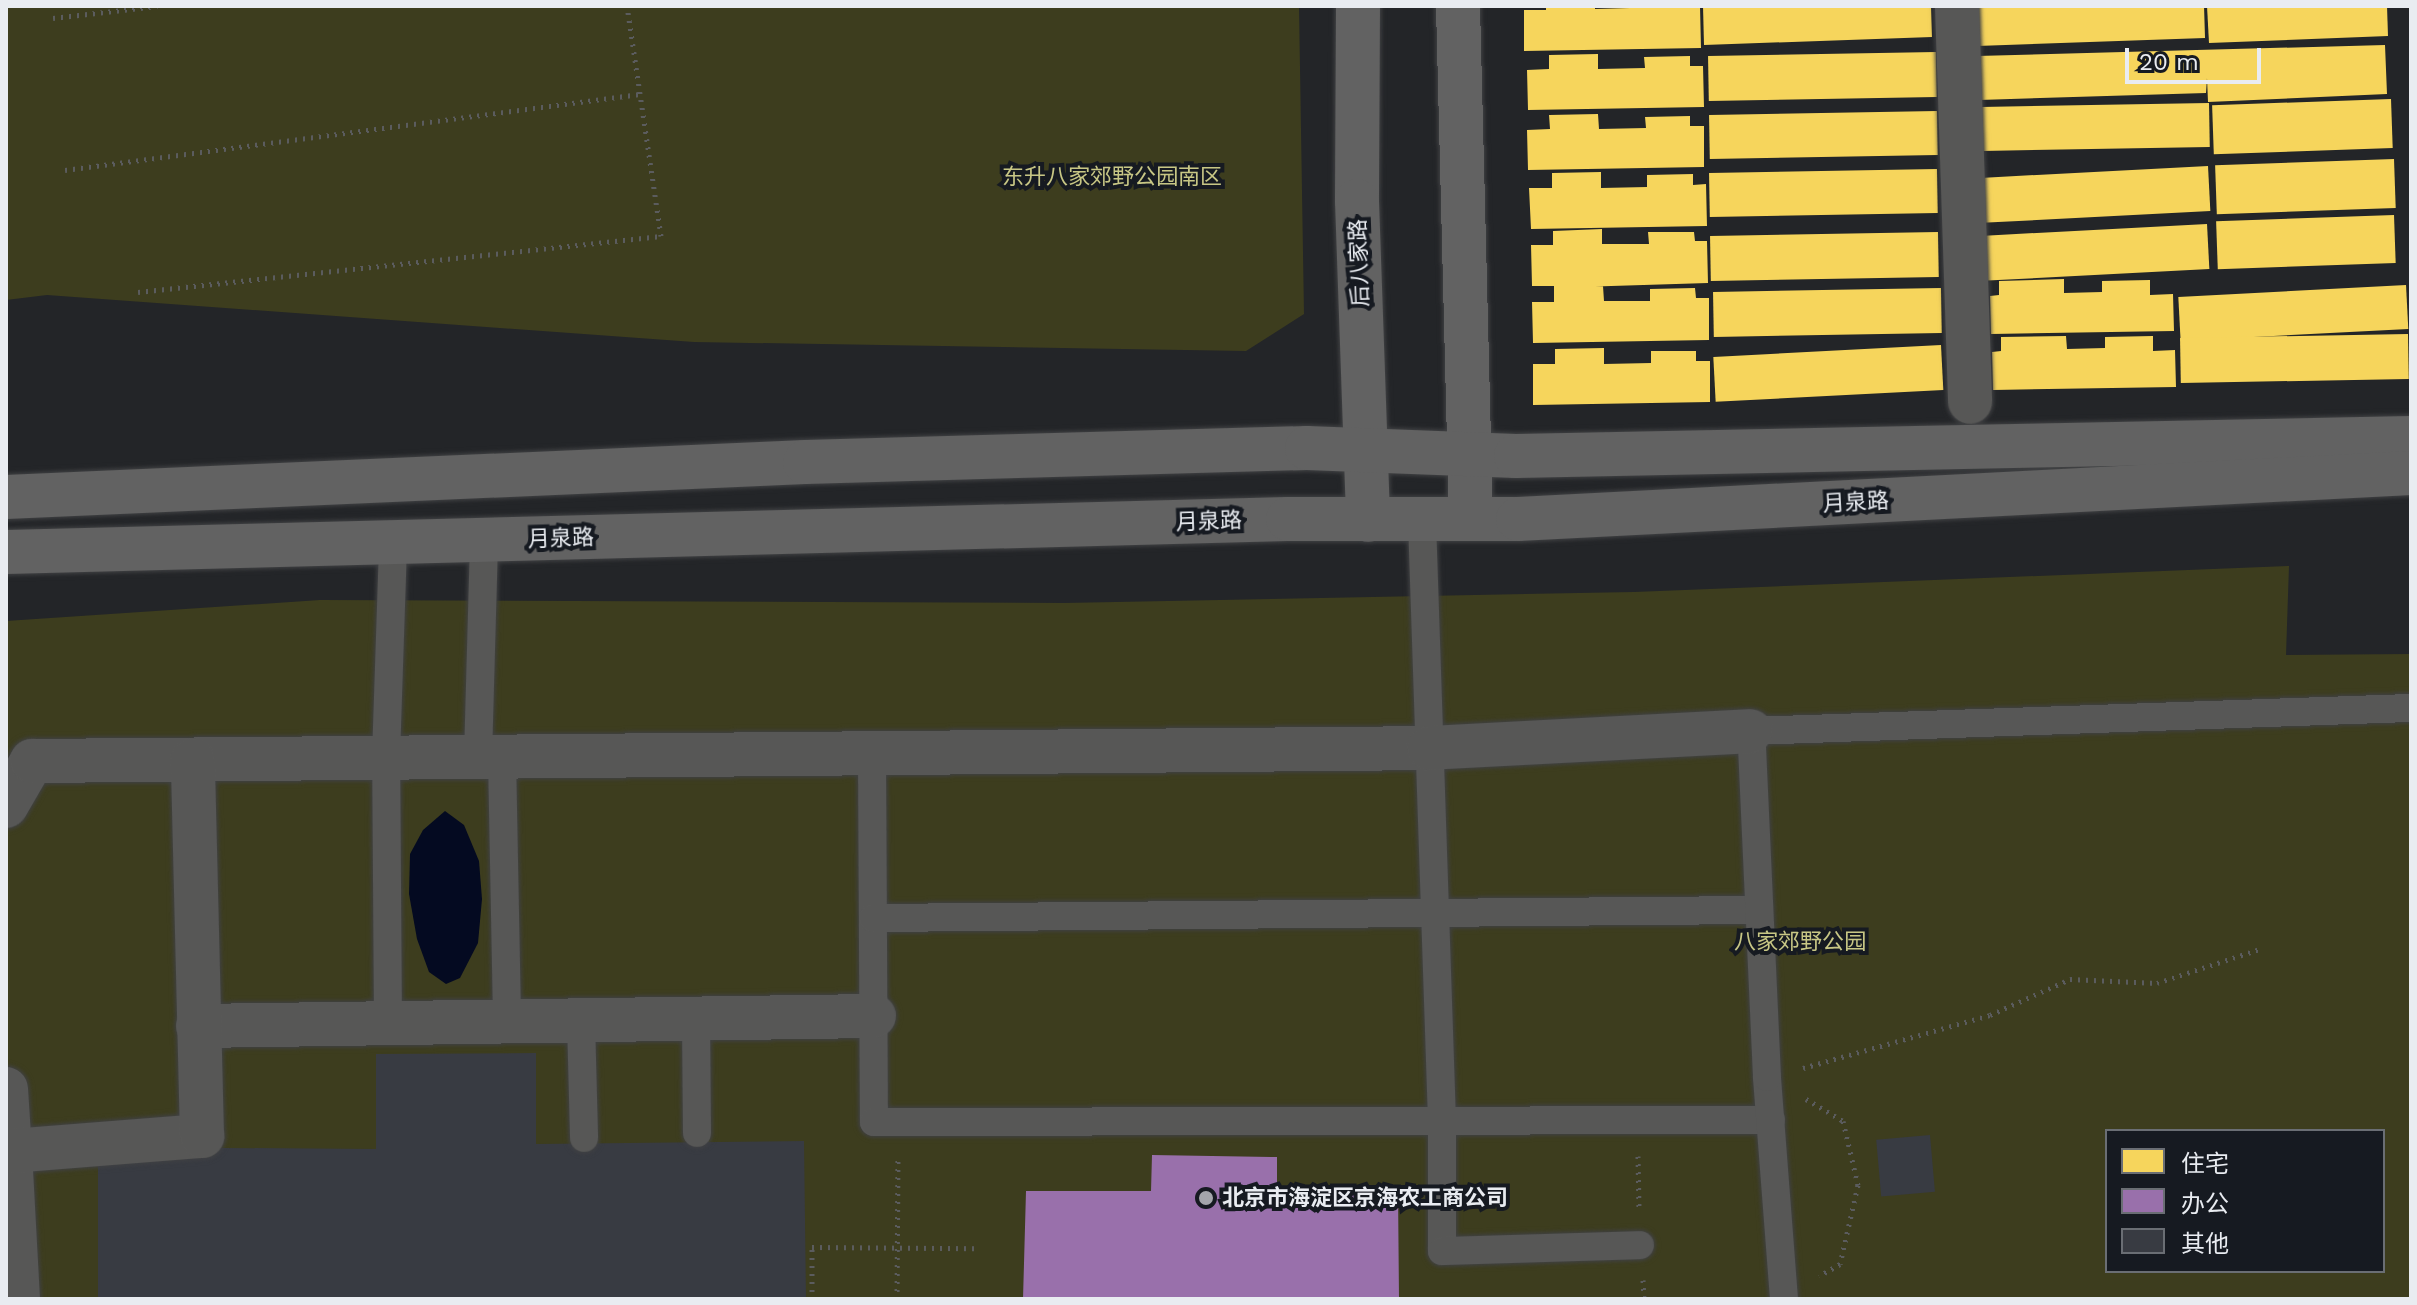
<!DOCTYPE html>
<html>
<head>
<meta charset="utf-8">
<style>
  body { margin:0 }
  #map { position:relative; width:2417px; height:1305px; overflow:hidden; background:#232528; font-family:"Work Sans","Noto Sans SC",sans-serif }
  div>[style] { position:absolute }
  .green>* { inset:0; background:#3d3d1e }
  .water>* { inset:0; background:#040a21 }
  .homes>* { inset:0; background:#f6d55c; transform-origin:0 0 }
  .offices>* { inset:0; background:#9970ab }
  .building>* { inset:0; background:#383b42; transform-origin:0 0 }
  .path>* { height:5px; margin-top:-2.5px; transform-origin:0; background:repeating-linear-gradient(90deg,#5b5c5e 0 2px,transparent 0 8px) }
  .roads { filter:drop-shadow(0 0 2px #404143) drop-shadow(0 0 2px #404143) }
  .lane>* { height:28px; margin:-14px; padding:0 14px; transform-origin:14px; border-radius:14px; background:#575756 }
  .street>* { height:44px; margin:-22px; padding:0 22px; transform-origin:22px; border-radius:22px; background:#575756 }
  .secondary>* { height:44px; margin:-22px; padding:0 22px; transform-origin:22px; border-radius:22px; background:#626262 }
  .dots>* { width:22px; height:22px; translate:-50% -50%; box-sizing:border-box; border:4px solid #161a21; border-radius:50% }
  span { translate:-50% -50%; white-space:nowrap; text-align:center; line-height:1.15; -webkit-text-stroke:8px #161a21; paint-order:stroke }
  .park-label { font-size:22px; color:#c8c785 }
  .street-label { font-size:22px; color:#e9ecf1 }
  .poi-label { font-size:22px; color:#e9ecf1; font-weight:700 }
  .left { translate:0 -50%; text-align:left }
  .frame { position:absolute; inset:0; border:8px solid #e9ecf1; pointer-events:none }
  .legend { position:absolute; left:2105px; top:1129px; width:280px; height:144px; box-sizing:border-box; background:#161a21; border:2px solid #6a6e74; margin:0; padding:10px 14px; list-style:none; font-size:24px; color:#e9ecf1 }
  .legend li { display:flex; align-items:center; gap:16px; height:40px }
  .legend b { width:40px; border:2px solid #6a6e74 }
  .scale { position:absolute; left:2125px; top:48px; width:136px; height:36px; box-sizing:border-box; border:4px solid #e9ecf1; border-top:0; padding-left:10px; font-size:24px; line-height:28px; white-space:nowrap; color:#e9ecf1; -webkit-text-stroke:6px #161a21; paint-order:stroke }
</style>
</head>
<body>
<div id="map">
  <div class="green">
    <i style="clip-path:polygon(6px 6px,1299px 6px,1304px 314px,1246px 351px,694px 342px,47px 295px,6px 300px)"></i>
    <i style="clip-path:polygon(evenodd,2289px 566px,2286px 655px,2411px 654px,2411px 1299px,6px 1299px,6px 621px,320px 600px,1064px 603px,1634px 592px,2289px 566px,2107px 1131px,2383px 1131px,2383px 1271px,2107px 1271px,2107px 1131px)"></i>
  </div>
  <div class="water">
    <i style="clip-path:polygon(445px 811px,464px 825px,479px 861px,482px 899px,478px 943px,460px 978px,446px 984px,429px 972px,417px 939px,409px 894px,410px 854px,423px 830px)"></i>
  </div>
  <div class="homes">
    <i style="clip-path:polygon(1546px 6px,1595px 6px,1595px 9px,1700px 6px,1701px 48px,1524px 51px,1524px 10px,1546px 10px)"></i>
    <i style="clip-path:polygon(1703px 6px,1931px 6px,1932px 37px,1704px 45px)"></i>
    <i style="clip-path:polygon(1976px 6px,2204px 6px,2205px 38px,1977px 46px)"></i>
    <i style="clip-path:polygon(2207px 6px,2387px 6px,2388px 36px,2209px 43px)"></i>
    <i style="clip-path:polygon(2385px 45px,2387px 94px,2208px 102px,2207px 78px,2206px 93px,1979px 100px,1977px 56px)"></i>
    <i style="left:1936px;top:52px;width:45px;height:228px;rotate:89deg"></i>
    <i style="clip-path:polygon(1598px 54px,1598px 69px,1645px 68px,1644px 57px,1690px 56px,1690px 66px,1703px 66px,1704px 107px,1528px 110px,1527px 70px,1549px 69px,1549px 55px)"></i>
    <i style="left:2391px;top:99px;width:49px;height:179px;rotate:88deg"></i>
    <i style="left:2209px;top:103px;width:44px;height:228px;rotate:89deg"></i>
    <i style="left:1937px;top:111px;width:44px;height:228px;rotate:89deg"></i>
    <i style="clip-path:polygon(1598px 114px,1599px 129px,1646px 128px,1645px 117px,1690px 116px,1690px 126px,1704px 126px,1704px 167px,1528px 170px,1527px 130px,1550px 129px,1549px 115px)"></i>
    <i style="left:2394px;top:159px;width:49px;height:179px;rotate:88deg"></i>
    <i style="left:2208px;top:166px;width:45px;height:228px;rotate:87deg"></i>
    <i style="left:1937px;top:169px;width:44px;height:228px;rotate:89deg"></i>
    <i style="clip-path:polygon(1601px 172px,1601px 188px,1647px 187px,1647px 175px,1693px 174px,1693px 185px,1706px 184px,1707px 226px,1531px 229px,1529px 188px,1552px 188px,1552px 173px)"></i>
    <i style="left:2394px;top:215px;width:48px;height:178px;rotate:88deg"></i>
    <i style="left:2207px;top:224px;width:45px;height:227px;rotate:87deg"></i>
    <i style="clip-path:polygon(1602px 229px,1602px 244px,1649px 244px,1648px 232px,1694px 232px,1695px 241px,1707px 241px,1708px 283px,1579px 287px,1603px 286px,1604px 301px,1650px 301px,1650px 289px,1695px 288px,1696px 298px,1709px 298px,1709px 340px,1533px 343px,1532px 302px,1554px 302px,1554px 286px,1532px 286px,1531px 245px,1553px 245px,1553px 231px)"></i>
    <i style="left:1938px;top:232px;width:45px;height:228px;rotate:89deg"></i>
    <i style="clip-path:polygon(2064px 279px,2064px 293px,2102px 292px,2102px 281px,2150px 280px,2150px 295px,2173px 294px,2174px 331px,1991px 334px,1990px 296px,1999px 295px,1999px 281px)"></i>
    <i style="left:2406px;top:285px;width:44px;height:228px;rotate:87deg"></i>
    <i style="left:1941px;top:288px;width:45px;height:228px;rotate:89deg"></i>
    <i style="left:2408px;top:334px;width:45px;height:228px;rotate:89deg"></i>
    <i style="clip-path:polygon(2066px 336px,2067px 349px,2105px 348px,2105px 337px,2153px 336px,2153px 351px,2175px 350px,2176px 387px,1993px 390px,1992px 352px,2001px 351px,2001px 337px)"></i>
    <i style="left:1941px;top:345px;width:45px;height:228px;rotate:87deg"></i>
    <i style="clip-path:polygon(1604px 348px,1604px 364px,1651px 363px,1651px 351px,1696px 351px,1696px 361px,1710px 361px,1710px 402px,1533px 405px,1533px 364px,1555px 364px,1555px 349px)"></i>
  </div>
  <div class="offices">
    <i style="clip-path:polygon(1152px 1155px,1277px 1157px,1277px 1186px,1398px 1189px,1399px 1299px,1023px 1299px,1026px 1191px,1151px 1191px)"></i>
  </div>
  <div class="building">
    <i style="clip-path:polygon(536px 1053px,536px 1144px,804px 1141px,806px 1299px,98px 1299px,98px 1147px,376px 1149px,376px 1054px)"></i>
    <i style="left:1930px;top:1135px;width:57px;height:54px;rotate:85deg"></i>
  </div>
  <div class="path">
    <i style="left:53px;top:18px;width:105px;rotate:-6.6deg"></i>
    <i style="left:65px;top:170px;width:580px;rotate:-7.53deg"></i>
    <i style="left:138px;top:292px;width:526px;rotate:-6.11deg"></i>
    <i style="left:661px;top:236px;width:232px;rotate:-98.4deg"></i>
    <i style="left:1803px;top:1068px;width:194px;rotate:-15.8deg"></i>
    <i style="left:1990px;top:1015px;width:88px;rotate:-24.2deg"></i>
    <i style="left:2070px;top:979px;width:87px;rotate:2.6deg"></i>
    <i style="left:2157px;top:983px;width:108px;rotate:-18.3deg"></i>
    <i style="left:1806px;top:1099px;width:43px;rotate:30.7deg"></i>
    <i style="left:1843px;top:1121px;width:66px;rotate:76.8deg"></i>
    <i style="left:1858px;top:1185px;width:81px;rotate:102.8deg"></i>
    <i style="left:1840px;top:1264px;width:24px;rotate:150deg"></i>
    <i style="left:1638px;top:1156px;width:54px;rotate:88.9deg"></i>
    <i style="left:1643px;top:1280px;width:19px;rotate:87deg"></i>
    <i style="left:812px;top:1299px;width:52px;rotate:-90deg"></i>
    <i style="left:812px;top:1247px;width:163px;rotate:0.4deg"></i>
    <i style="left:897px;top:1299px;width:140px;rotate:-89.6deg"></i>
  </div>
  <div class="roads">
    <div class="lane">
      <i style="left:1422px;top:521px;width:601px;rotate:88.09deg"></i>
      <i style="left:1442px;top:1122px;width:129px;rotate:90deg"></i>
      <i style="left:1442px;top:1251px;width:198px;rotate:-1.7deg"></i>
      <i style="left:872px;top:753px;width:369px;rotate:89.7deg"></i>
      <i style="left:874px;top:1122px;width:897px;rotate:-0.13deg"></i>
      <i style="left:478px;top:757px;width:217px;rotate:-88.4deg"></i>
      <i style="left:502px;top:757px;width:265px;rotate:88.9deg"></i>
      <i style="left:873px;top:918px;width:886px;rotate:-0.52deg"></i>
      <i style="left:696px;top:1019px;width:114px;rotate:89.5deg"></i>
      <i style="left:581px;top:1021px;width:117px;rotate:88.5deg"></i>
      <i style="left:388px;top:1024px;width:267px;rotate:-90.4deg"></i>
      <i style="left:386px;top:757px;width:214px;rotate:-88.1deg"></i>
      <i style="left:1784px;top:1299px;width:223px;rotate:-94.4deg"></i>
      <i style="left:1767px;top:1077px;width:346px;rotate:-92.6deg"></i>
      <i style="left:1751px;top:731px;width:660px;rotate:-2deg"></i>
    </div>
    <div class="street">
      <i style="left:1957px;top:6px;width:396px;rotate:88.1deg"></i>
      <i style="left:6px;top:806px;width:52px;rotate:-60deg"></i>
      <i style="left:32px;top:761px;width:1397px;rotate:-0.53deg"></i>
      <i style="left:1429px;top:748px;width:322px;rotate:-3deg"></i>
      <i style="left:198px;top:1026px;width:676px;rotate:-0.85deg"></i>
      <i style="left:6px;top:1089px;width:62px;rotate:86.3deg"></i>
      <i style="left:10px;top:1151px;width:4px;rotate:180deg"></i>
      <i style="left:18px;top:1299px;width:148px;rotate:-93.1deg"></i>
      <i style="left:10px;top:1151px;width:193px;rotate:-4.5deg"></i>
      <i style="left:202px;top:1136px;width:376px;rotate:-91.4deg"></i>
    </div>
    <div class="secondary">
      <i style="left:1358px;top:6px;width:195px;rotate:90.3deg"></i>
      <i style="left:1357px;top:201px;width:319px;rotate:88deg"></i>
      <i style="left:1458px;top:6px;width:513px;rotate:88.55deg"></i>
      <i style="left:6px;top:497px;width:800px;rotate:-2.51deg"></i>
      <i style="left:805px;top:462px;width:502px;rotate:-1.6deg"></i>
      <i style="left:1307px;top:448px;width:209px;rotate:2.2deg"></i>
      <i style="left:1516px;top:456px;width:895px;rotate:-1.15deg"></i>
      <i style="left:6px;top:552px;width:1282px;rotate:-1.47deg"></i>
      <i style="left:1288px;top:519px;width:230px"></i>
      <i style="left:1518px;top:519px;width:894px;rotate:-2.95deg"></i>
    </div>
  </div>
  <div class="dots">
    <i style="left:1206px;top:1198px;background:#a4a6ab"></i>
  </div>
  <div class="park-label">
    <span style="left:1112px;top:177px">东升八家郊野公园南区</span>
    <span style="left:1800px;top:942px">八家郊野公园</span>
  </div>
  <div class="street-label">
    <span style="left:1359px;top:263px;rotate:-92deg">后八家路</span>
    <span style="left:1856px;top:502px;rotate:-3deg">月泉路</span>
    <span style="left:1209px;top:521px;rotate:-2deg">月泉路</span>
    <span style="left:561px;top:538px;rotate:-2deg">月泉路</span>
  </div>
  <div class="poi-label">
    <span class="left" style="left:1222px;top:1198px">北京市海淀区京海农工商公司</span>
  </div>
  <div class="frame"></div>
  <ul class="legend">
  <li><b style="height:22px;background:#f6d55c"></b>住宅</li>
  <li><b style="height:22px;background:#9970ab"></b>办公</li>
  <li><b style="height:22px;background:#383b42"></b>其他</li>
  </ul>
  <div class="scale">20 m</div>
</div>
</body>
</html>
